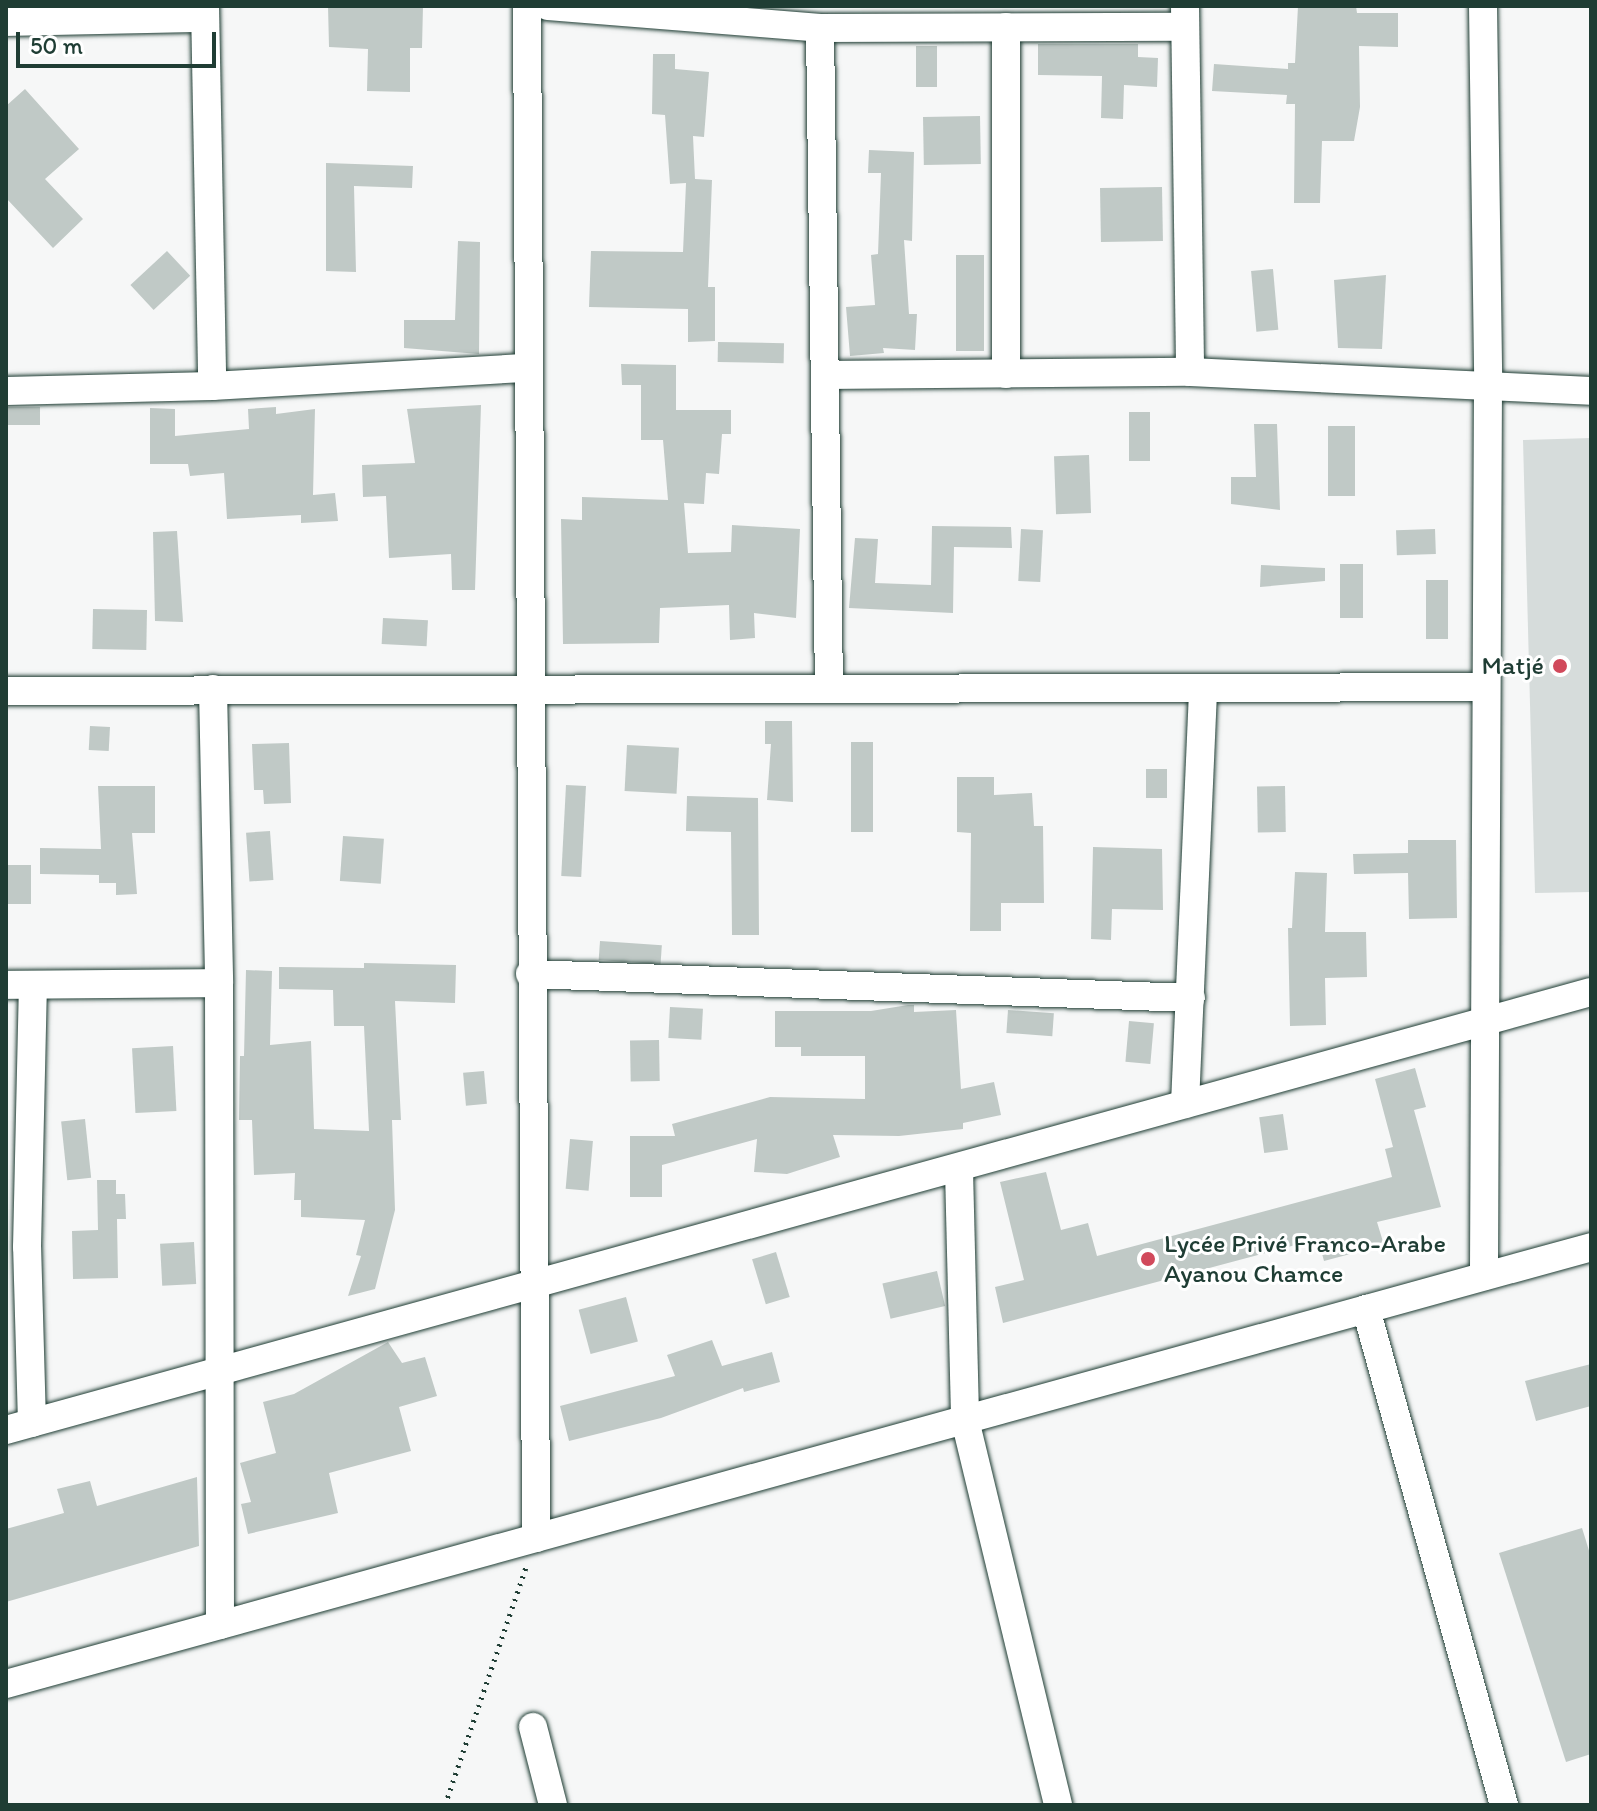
<!DOCTYPE html>
<html>
<head>
<meta charset="utf-8">
<style>
  body { margin:0 }
  #map { position:relative; width:1597px; height:1811px; overflow:hidden; background:#f6f7f7; font-family:Itim,sans-serif }
  div>[style] { position:absolute }
  .green>* { inset:0; background:#d6dcdb }
  .building>* { inset:0; background:#c0c9c6; transform-origin:0 0 }
  .path>* { height:5px; margin-top:-2.5px; transform-origin:0; background:repeating-linear-gradient(90deg,#1f3d34 0 2px,transparent 0 8px) }
  .roads { filter:drop-shadow(0 0 2px #1f3d34) drop-shadow(0 0 2px #1f3d34) }
  .minor>* { height:28px; margin:-14px; padding:0 14px; transform-origin:14px; border-radius:14px; background:#fff }
  .dots>* { width:22px; height:22px; translate:-50% -50%; box-sizing:border-box; border:4px solid #fff; border-radius:50% }
  span { translate:-50% -50%; white-space:nowrap; text-align:center; line-height:1.15; -webkit-text-stroke:6px #fff; paint-order:stroke }
  .poi-label { font-size:26px; color:#1f3d34 }
  .right { translate:-100% -50%; text-align:right }
  .left { translate:0 -50%; text-align:left }
  .frame { position:absolute; inset:0; border:8px solid #1f3d34; pointer-events:none }
  .scale { position:absolute; left:16px; top:32px; width:200px; height:36px; box-sizing:border-box; border:4px solid #1f3d34; border-top:0; padding-left:10px; font-size:24px; line-height:28px; white-space:nowrap; color:#1f3d34; -webkit-text-stroke:6px #fff; paint-order:stroke }
</style>
</head>
<body>
<div id="map">
  <div class="green">
    <i style="clip-path:polygon(1591px 438px,1591px 892px,1535px 893px,1523px 440px)"></i>
  </div>
  <div class="building">
    <i style="clip-path:polygon(328px 6px,423px 6px,422px 48px,410px 48px,410px 92px,367px 91px,368px 49px,329px 47px)"></i>
    <i style="clip-path:polygon(1298px 6px,1356px 6px,1357px 13px,1398px 13px,1398px 47px,1359px 46px,1360px 107px,1354px 141px,1322px 141px,1320px 203px,1294px 203px,1295px 104px,1286px 104px,1287px 95px,1212px 91px,1214px 64px,1288px 69px,1288px 63px,1295px 63px)"></i>
    <i style="clip-path:polygon(1038px 44px,1138px 44px,1138px 57px,1158px 58px,1157px 87px,1124px 85px,1123px 119px,1101px 118px,1102px 76px,1038px 75px)"></i>
    <i style="left:916px;top:46px;width:21px;height:41px"></i>
    <i style="clip-path:polygon(653px 54px,675px 54px,675px 69px,709px 72px,704px 137px,693px 136px,695px 179px,712px 180px,708px 287px,715px 287px,715px 341px,688px 342px,688px 309px,589px 307px,591px 251px,683px 252px,686px 183px,670px 184px,665px 115px,652px 114px)"></i>
    <i style="clip-path:polygon(25px 89px,79px 149px,45px 179px,83px 219px,53px 248px,6px 198px,6px 106px)"></i>
    <i style="left:980px;top:116px;width:48px;height:57px;rotate:89deg"></i>
    <i style="clip-path:polygon(869px 150px,914px 152px,912px 241px,904px 240px,909px 314px,917px 314px,915px 350px,883px 348px,884px 353px,850px 356px,846px 307px,875px 305px,871px 255px,878px 254px,881px 173px,868px 173px)"></i>
    <i style="clip-path:polygon(326px 163px,413px 166px,412px 188px,354px 186px,356px 272px,326px 271px)"></i>
    <i style="left:1162px;top:187px;width:54px;height:62px;rotate:89deg"></i>
    <i style="clip-path:polygon(458px 241px,480px 242px,479px 354px,404px 348px,404px 320px,455px 320px)"></i>
    <i style="left:167px;top:251px;width:34px;height:50px;rotate:47deg"></i>
    <i style="left:956px;top:255px;width:28px;height:96px"></i>
    <i style="left:1273px;top:269px;width:61px;height:22px;rotate:85deg"></i>
    <i style="clip-path:polygon(1386px 275px,1382px 349px,1338px 348px,1334px 280px)"></i>
    <i style="left:718px;top:342px;width:66px;height:20px;rotate:1deg"></i>
    <i style="clip-path:polygon(621px 364px,676px 365px,676px 410px,731px 410px,731px 434px,722px 434px,719px 474px,706px 473px,704px 504px,684px 503px,688px 553px,731px 552px,732px 525px,800px 529px,796px 618px,754px 613px,755px 638px,730px 640px,729px 605px,660px 608px,659px 643px,563px 644px,561px 519px,582px 520px,582px 497px,668px 500px,663px 440px,641px 440px,641px 385px,622px 385px)"></i>
    <i style="clip-path:polygon(481px 405px,475px 590px,452px 590px,451px 554px,389px 558px,386px 496px,363px 497px,362px 465px,415px 463px,407px 409px)"></i>
    <i style="left:40px;top:407px;width:18px;height:32px;rotate:90deg"></i>
    <i style="clip-path:polygon(276px 407px,276px 414px,315px 409px,313px 495px,335px 493px,338px 521px,301px 523px,301px 515px,227px 519px,224px 473px,190px 476px,188px 464px,150px 464px,150px 408px,175px 409px,175px 436px,249px 429px,248px 409px)"></i>
    <i style="left:1129px;top:412px;width:21px;height:49px"></i>
    <i style="clip-path:polygon(1254px 424px,1277px 424px,1280px 510px,1231px 504px,1231px 477px,1256px 477px)"></i>
    <i style="left:1328px;top:426px;width:27px;height:70px"></i>
    <i style="left:1089px;top:455px;width:58px;height:35px;rotate:88deg"></i>
    <i style="clip-path:polygon(932px 526px,1011px 527px,1012px 548px,954px 547px,953px 613px,849px 608px,855px 538px,878px 539px,875px 583px,931px 585px)"></i>
    <i style="left:1021px;top:529px;width:22px;height:52px;rotate:3deg"></i>
    <i style="left:1435px;top:529px;width:25px;height:39px;rotate:88deg"></i>
    <i style="clip-path:polygon(177px 531px,183px 622px,155px 621px,153px 532px)"></i>
    <i style="left:1340px;top:564px;width:23px;height:54px"></i>
    <i style="clip-path:polygon(1261px 565px,1325px 568px,1325px 581px,1260px 587px)"></i>
    <i style="left:1426px;top:580px;width:22px;height:59px"></i>
    <i style="left:93px;top:609px;width:54px;height:40px;rotate:1deg"></i>
    <i style="left:383px;top:618px;width:45px;height:26px;rotate:3deg"></i>
    <i style="clip-path:polygon(765px 721px,792px 721px,793px 802px,767px 800px,771px 744px,765px 744px)"></i>
    <i style="left:90px;top:726px;width:20px;height:24px;rotate:3deg"></i>
    <i style="left:851px;top:742px;width:22px;height:90px"></i>
    <i style="clip-path:polygon(289px 743px,291px 803px,264px 804px,263px 790px,254px 790px,252px 744px)"></i>
    <i style="left:627px;top:745px;width:52px;height:46px;rotate:3deg"></i>
    <i style="left:1146px;top:769px;width:21px;height:29px"></i>
    <i style="clip-path:polygon(957px 777px,994px 777px,994px 795px,1032px 793px,1034px 826px,1043px 826px,1044px 903px,1001px 903px,1001px 931px,970px 931px,971px 833px,957px 832px)"></i>
    <i style="left:566px;top:785px;width:20px;height:91px;rotate:3deg"></i>
    <i style="clip-path:polygon(98px 786px,155px 786px,155px 833px,132px 833px,137px 894px,116px 895px,116px 883px,99px 883px,99px 875px,40px 874px,40px 848px,101px 849px)"></i>
    <i style="left:1285px;top:786px;width:46px;height:28px;rotate:89deg"></i>
    <i style="clip-path:polygon(687px 796px,758px 798px,759px 935px,732px 935px,731px 832px,686px 831px)"></i>
    <i style="left:270px;top:831px;width:49px;height:24px;rotate:86deg"></i>
    <i style="left:343px;top:836px;width:41px;height:45px;rotate:4deg"></i>
    <i style="clip-path:polygon(1408px 840px,1456px 840px,1457px 918px,1409px 919px,1408px 873px,1354px 874px,1353px 854px,1408px 853px)"></i>
    <i style="clip-path:polygon(1093px 847px,1162px 849px,1163px 910px,1112px 909px,1111px 940px,1091px 939px)"></i>
    <i style="left:7px;top:865px;width:24px;height:39px"></i>
    <i style="clip-path:polygon(1295px 872px,1327px 873px,1325px 932px,1366px 932px,1367px 977px,1325px 978px,1326px 1025px,1290px 1026px,1288px 928px,1292px 928px)"></i>
    <i style="left:600px;top:941px;width:62px;height:19px;rotate:4deg"></i>
    <i style="clip-path:polygon(364px 963px,456px 965px,455px 1003px,395px 1001px,401px 1120px,392px 1120px,395px 1210px,375px 1289px,348px 1296px,361px 1256px,356px 1255px,365px 1220px,301px 1217px,301px 1200px,294px 1200px,295px 1173px,254px 1175px,252px 1120px,239px 1120px,240px 1056px,244px 1056px,246px 970px,272px 971px,270px 1045px,311px 1041px,314px 1129px,369px 1131px,364px 1026px,334px 1026px,333px 990px,279px 989px,279px 967px,364px 968px)"></i>
    <i style="clip-path:polygon(908px 1005px,914px 1005px,914px 1012px,956px 1010px,961px 1089px,994px 1082px,1001px 1115px,963px 1123px,963px 1129px,899px 1136px,833px 1135px,840px 1157px,787px 1174px,754px 1172px,757px 1139px,662px 1165px,662px 1197px,630px 1197px,630px 1136px,675px 1136px,672px 1124px,770px 1097px,865px 1099px,865px 1056px,801px 1056px,801px 1047px,775px 1047px,775px 1011px,871px 1011px)"></i>
    <i style="left:670px;top:1007px;width:33px;height:31px;rotate:3deg"></i>
    <i style="left:1008px;top:1010px;width:46px;height:23px;rotate:4deg"></i>
    <i style="left:1129px;top:1021px;width:25px;height:41px;rotate:5deg"></i>
    <i style="left:659px;top:1040px;width:41px;height:29px;rotate:89deg"></i>
    <i style="left:173px;top:1046px;width:65px;height:41px;rotate:87deg"></i>
    <i style="clip-path:polygon(1415px 1068px,1426px 1107px,1414px 1110px,1441px 1207px,1377px 1222px,1384px 1245px,1324px 1261px,1318px 1239px,1003px 1323px,995px 1287px,1024px 1280px,1000px 1182px,1046px 1172px,1061px 1230px,1088px 1223px,1097px 1256px,1392px 1177px,1385px 1149px,1393px 1147px,1375px 1079px)"></i>
    <i style="left:484px;top:1071px;width:33px;height:21px;rotate:85deg"></i>
    <i style="left:1283px;top:1114px;width:36px;height:24px;rotate:82deg"></i>
    <i style="left:85px;top:1119px;width:59px;height:24px;rotate:84deg"></i>
    <i style="left:570px;top:1139px;width:23px;height:50px;rotate:5deg"></i>
    <i style="clip-path:polygon(97px 1180px,116px 1180px,116px 1194px,125px 1194px,126px 1219px,117px 1219px,118px 1278px,73px 1279px,72px 1231px,98px 1230px)"></i>
    <i style="left:194px;top:1242px;width:42px;height:34px;rotate:87deg"></i>
    <i style="left:776px;top:1252px;width:47px;height:25px;rotate:73deg"></i>
    <i style="left:937px;top:1271px;width:36px;height:56px;rotate:77deg"></i>
    <i style="left:626px;top:1297px;width:46px;height:49px;rotate:75deg"></i>
    <i style="clip-path:polygon(712px 1340px,722px 1366px,772px 1352px,780px 1382px,744px 1392px,743px 1388px,661px 1418px,569px 1441px,560px 1406px,675px 1376px,667px 1355px)"></i>
    <i style="clip-path:polygon(388px 1342px,402px 1363px,425px 1357px,437px 1396px,399px 1407px,411px 1451px,329px 1473px,338px 1513px,248px 1534px,241px 1504px,251px 1502px,240px 1463px,276px 1453px,263px 1402px,294px 1394px)"></i>
    <i style="clip-path:polygon(1591px 1364px,1591px 1406px,1536px 1421px,1525px 1381px)"></i>
    <i style="clip-path:polygon(197px 1477px,199px 1546px,6px 1602px,6px 1529px,64px 1513px,57px 1489px,90px 1481px,97px 1506px)"></i>
    <i style="clip-path:polygon(1582px 1528px,1591px 1557px,1591px 1754px,1566px 1762px,1499px 1553px)"></i>
  </div>
  <div class="path">
    <i style="left:445px;top:1805px;width:251px;rotate:-71.2deg"></i>
  </div>
  <div class="roads">
    <div class="minor">
      <i style="left:205px;top:6px;width:380px;rotate:88.9deg"></i>
      <i style="left:527px;top:6px;width:1532px;rotate:89.66deg"></i>
      <i style="left:548px;top:6px;width:273px;rotate:4.6deg"></i>
      <i style="left:820px;top:28px;width:365px;rotate:-0.2deg"></i>
      <i style="left:1185px;top:6px;width:366px;rotate:89.2deg"></i>
      <i style="left:1483px;top:6px;width:380px;rotate:89.2deg"></i>
      <i style="left:1488px;top:386px;width:890px;rotate:90.26deg"></i>
      <i style="left:6px;top:22px;width:199px;rotate:-1.2deg"></i>
      <i style="left:820px;top:28px;width:660px;rotate:89.22deg"></i>
      <i style="left:1006px;top:374px;width:347px;rotate:-90deg"></i>
      <i style="left:825px;top:375px;width:365px;rotate:-0.5deg"></i>
      <i style="left:1190px;top:372px;width:401px;rotate:2.7deg"></i>
      <i style="left:6px;top:391px;width:206px;rotate:-1.4deg"></i>
      <i style="left:212px;top:386px;width:316px;rotate:-3.3deg"></i>
      <i style="left:213px;top:689px;width:294px;rotate:88.8deg"></i>
      <i style="left:219px;top:983px;width:642px;rotate:89.91deg"></i>
      <i style="left:6px;top:691px;width:1480px;rotate:-0.15deg"></i>
      <i style="left:530px;top:974px;width:661px;rotate:2.08deg"></i>
      <i style="left:6px;top:985px;width:213px;rotate:-0.5deg"></i>
      <i style="left:1185px;top:1104px;width:416px;rotate:-87.5deg"></i>
      <i style="left:959px;top:1170px;width:250px;rotate:88.6deg"></i>
      <i style="left:965px;top:1420px;width:396px;rotate:76.4deg"></i>
      <i style="left:1366px;top:1309px;width:515px;rotate:74.45deg"></i>
      <i style="left:32px;top:1423px;width:176px;rotate:-91.6deg"></i>
      <i style="left:27px;top:1247px;width:262px;rotate:-88.7deg"></i>
      <i style="left:6px;top:1430px;width:1644px;rotate:-15.45deg"></i>
      <i style="left:6px;top:1684px;width:1644px;rotate:-15.41deg"></i>
      <i style="left:533px;top:1727px;width:81px;rotate:75.6deg"></i>
    </div>
  </div>
  <div class="dots">
    <i style="left:1560px;top:666px;background:#d1495b"></i>
    <i style="left:1148px;top:1259px;background:#d1495b"></i>
  </div>
  <div class="poi-label">
    <span class="right" style="left:1544px;top:666px">Matjé</span>
    <span class="left" style="left:1164px;top:1259px">Lycée Privé Franco-Arabe<br>Ayanou Chamce</span>
  </div>
  <div class="frame"></div>
  <div class="scale">50 m</div>
</div>
</body>
</html>
